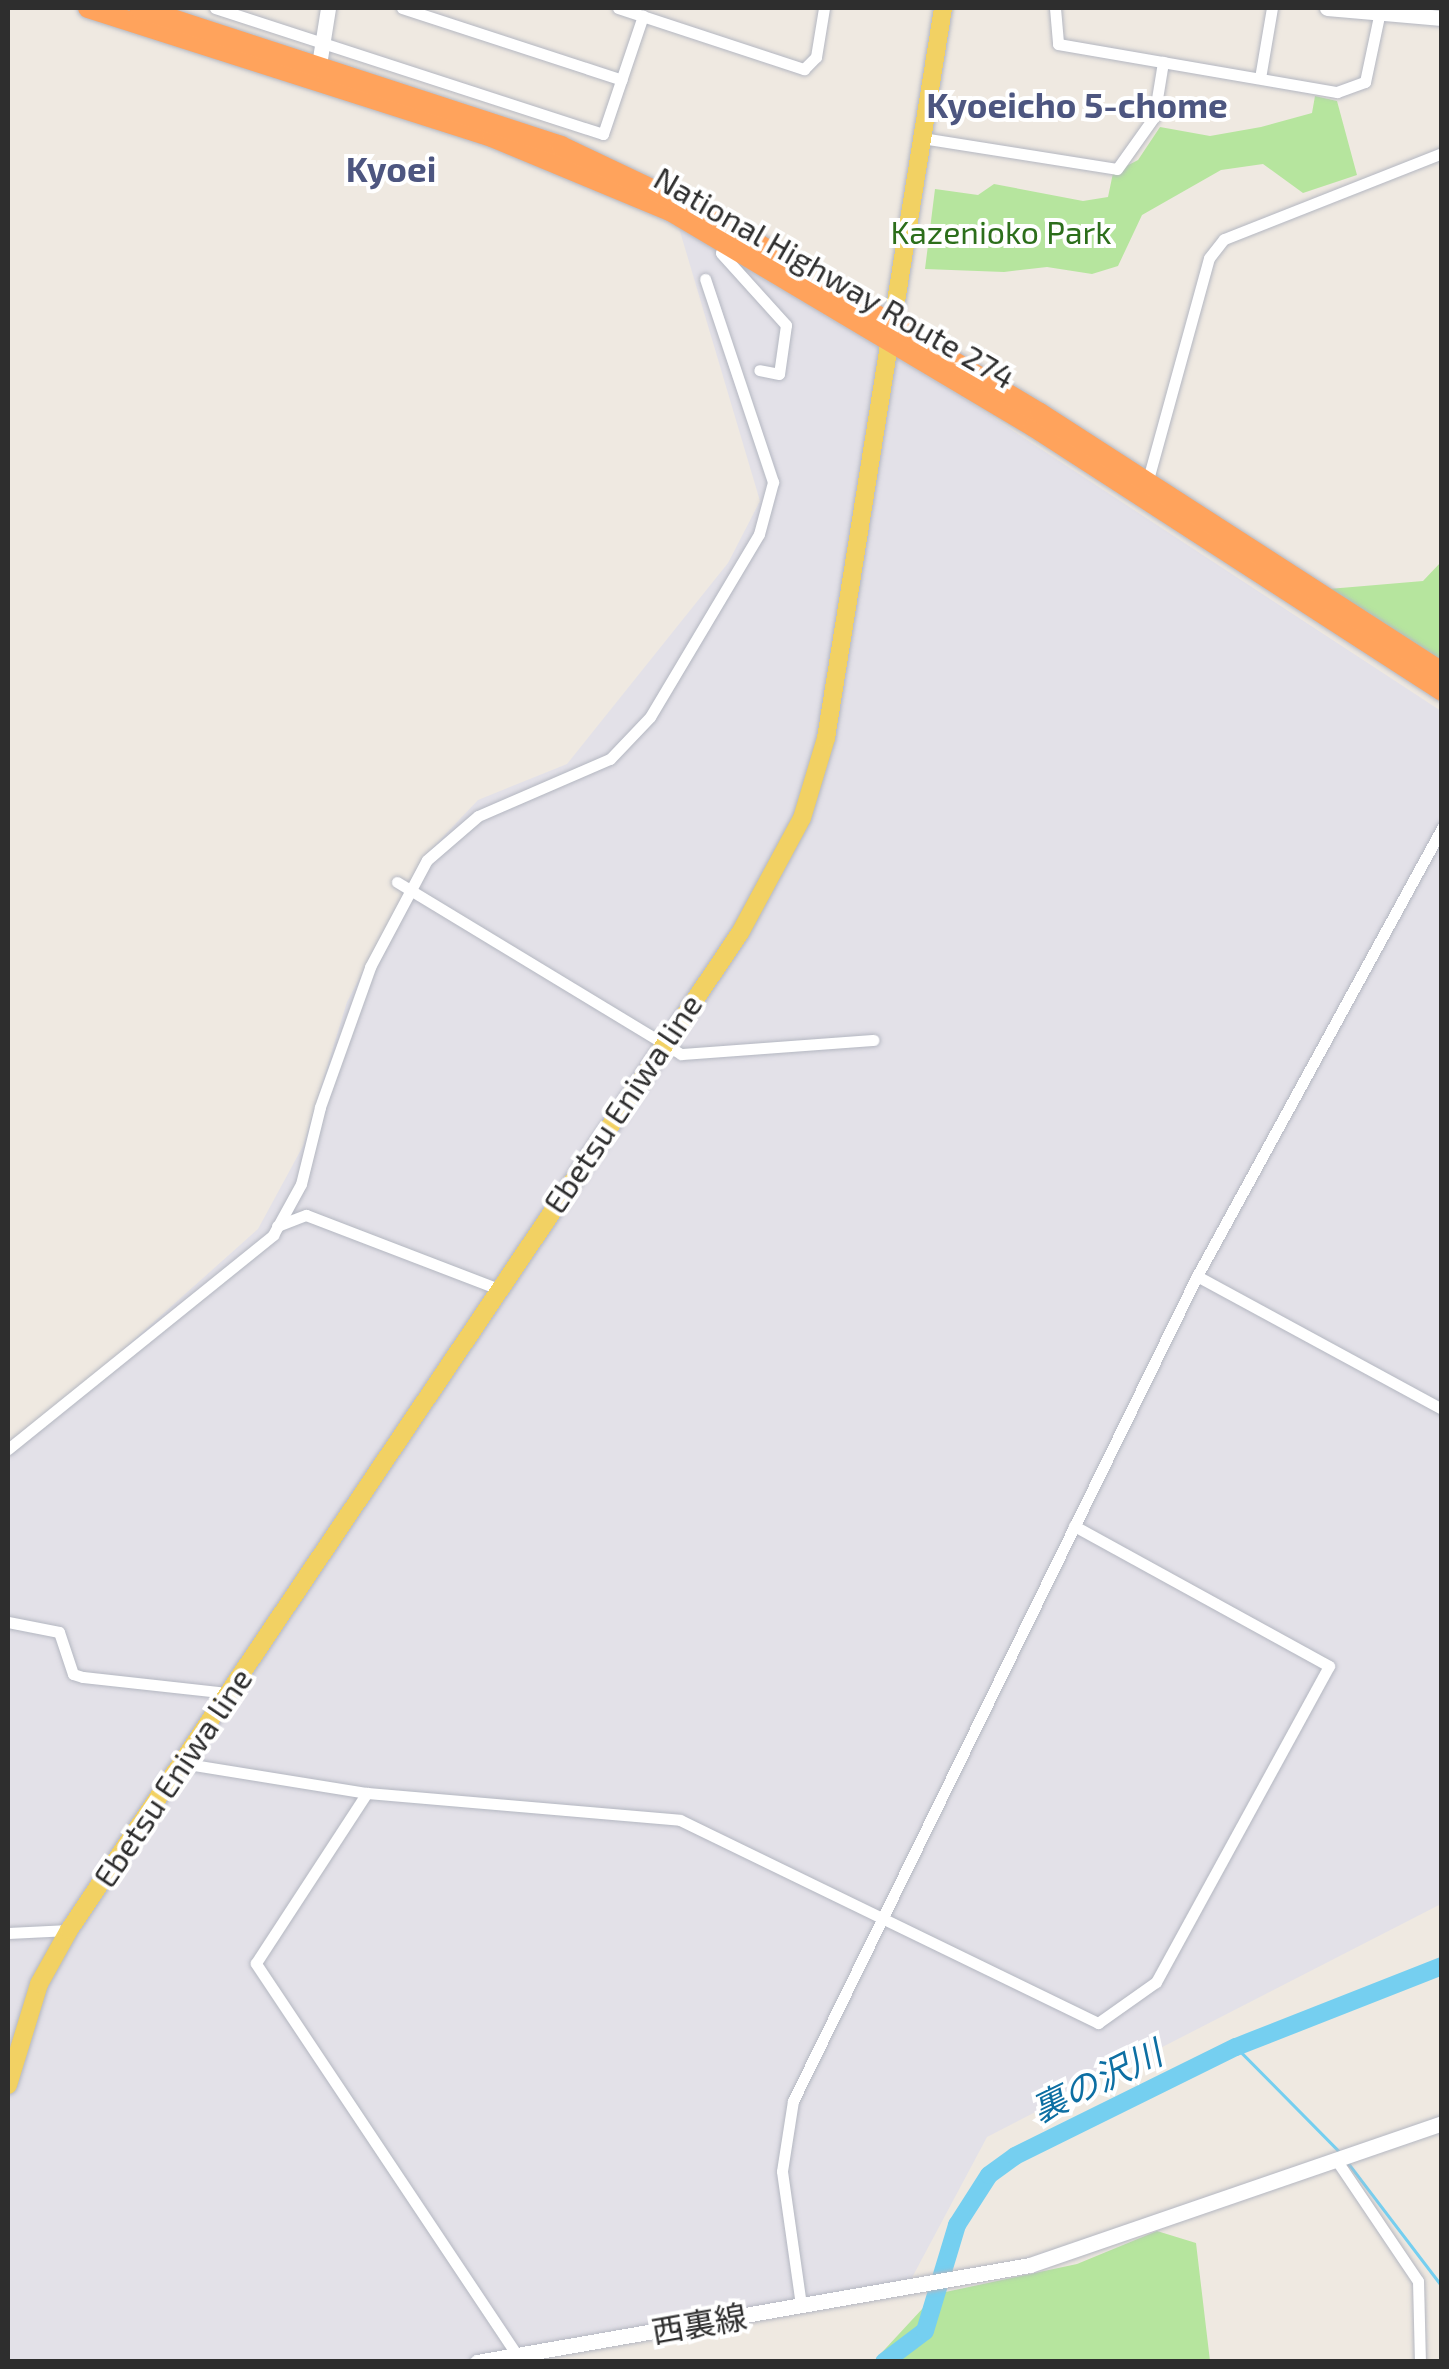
<!DOCTYPE html>
<html>
<head>
<meta charset="utf-8">
<style>
  body { margin:0 }
  #map { position:relative; width:1449px; height:2369px; overflow:hidden; background:#efe9e1; font-family:"Exo 2","Noto Sans JP",sans-serif }
  div>[style] { position:absolute }
  .industrial>* { inset:0; background:#e3e1e8 }
  .green>* { inset:0; background:#b6e59e }
  .stream>* { height:2.5px; margin:-1.25px; padding:0 1.25px; transform-origin:1.25px; border-radius:1.25px; background:#75cff0 }
  .river>* { height:18px; margin:-9px; padding:0 9px; transform-origin:9px; border-radius:9px; background:#75cff0 }
  .roads { filter:drop-shadow(0 0 2px #b4b7c1) drop-shadow(0 0 2px #b4b7c1) }
  .street>* { height:11px; margin:-5.5px; padding:0 5.5px; transform-origin:5.5px; border-radius:5.5px; background:#fff }
  .secondary>* { height:15px; margin:-7.5px; padding:0 7.5px; transform-origin:7.5px; border-radius:7.5px; background:#fff }
  .primary>* { height:18px; margin:-9px; padding:0 9px; transform-origin:9px; border-radius:9px; background:#f2d163 }
  .highway>* { height:20px; margin:-10px; padding:0 10px; transform-origin:10px; border-radius:10px; background:#ffa35c }
  span { translate:-50% -50%; white-space:nowrap; text-align:center; line-height:1.15; -webkit-text-stroke:8px #fff; paint-order:stroke }
  .park-label { font-size:32px; color:#2c6e1b }
  .street-label { font-size:32px; color:#2e2e2e }
  .neighbourhood-label { font-size:35px; color:#4d5680; font-weight:700 }
  .water-label { font-size:35px; color:#0d6fa3; font-style:italic }
  .frame { position:absolute; inset:0; border:10px solid #2e2e2e; pointer-events:none }
</style>
</head>
<body>
<div id="map">
  <div class="industrial">
    <i style="clip-path:polygon(679px 228px,957px 394px,1441px 711px,1441px 1904px,987px 2137px,907px 2287px,472px 2361px,8px 2361px,8px 1452px,258px 1229px,303px 1146px,347px 1002px,421px 860px,478px 800px,567px 764px,728px 563px,760px 501px)"></i>
  </div>
  <div class="green">
    <i style="clip-path:polygon(1315px 96px,1337px 101px,1357px 175px,1303px 193px,1263px 164px,1221px 170px,1142px 215px,1118px 266px,1092px 274px,1047px 267px,1004px 272px,925px 269px,935px 189px,978px 195px,994px 184px,1083px 201px,1108px 197px,1113px 173px,1138px 160px,1160px 127px,1210px 136px,1261px 127px,1312px 113px)"></i>
    <i style="clip-path:polygon(1441px 562px,1441px 672px,1317px 590px,1423px 581px)"></i>
    <i style="clip-path:polygon(1157px 2231px,1196px 2243px,1210px 2361px,873px 2362px,936px 2294px,1077px 2264px)"></i>
  </div>
  <div class="stream">
    <i style="left:1236px;top:2047px;width:145px;rotate:45.3deg"></i>
    <i style="left:1349px;top:2164px;width:153px;rotate:52.7deg"></i>
  </div>
  <div class="river">
    <i style="left:884px;top:2362px;width:51px;rotate:-37.1deg"></i>
    <i style="left:925px;top:2331px;width:111px;rotate:-73.2deg"></i>
    <i style="left:957px;top:2225px;width:59px;rotate:-57.4deg"></i>
    <i style="left:989px;top:2175px;width:32px;rotate:-36deg"></i>
    <i style="left:1015px;top:2156px;width:246px;rotate:-26.3deg"></i>
    <i style="left:1236px;top:2047px;width:221px;rotate:-21.5deg"></i>
  </div>
  <div class="roads">
    <div class="street">
      <i style="left:215px;top:8px;width:408px;rotate:18deg"></i>
      <i style="left:603px;top:134px;width:125px;rotate:-71.3deg"></i>
      <i style="left:402px;top:8px;width:231px;rotate:18.1deg"></i>
      <i style="left:618px;top:8px;width:196px;rotate:18.2deg"></i>
      <i style="left:804px;top:69px;width:17px;rotate:-45deg"></i>
      <i style="left:816px;top:57px;width:50px;rotate:-80.7deg"></i>
      <i style="left:1055px;top:8px;width:36px;rotate:85deg"></i>
      <i style="left:1058px;top:44px;width:283px;rotate:9.8deg"></i>
      <i style="left:1337px;top:92px;width:30px;rotate:-20deg"></i>
      <i style="left:1365px;top:82px;width:67px;rotate:-78deg"></i>
      <i style="left:1260px;top:78px;width:71px;rotate:-80.3deg"></i>
      <i style="left:922px;top:138px;width:197px;rotate:9deg"></i>
      <i style="left:1117px;top:169px;width:64px;rotate:-54.6deg"></i>
      <i style="left:1154px;top:117px;width:56px;rotate:-80.7deg"></i>
      <i style="left:727px;top:241px;width:13px;rotate:117deg"></i>
      <i style="left:721px;top:253px;width:97px;rotate:47.9deg"></i>
      <i style="left:786px;top:325px;width:49px;rotate:98.1deg"></i>
      <i style="left:779px;top:374px;width:20px;rotate:-169deg"></i>
      <i style="left:1147px;top:483px;width:233px;rotate:-74.6deg"></i>
      <i style="left:1209px;top:258px;width:24px;rotate:-52deg"></i>
      <i style="left:1224px;top:239px;width:234px;rotate:-21.5deg"></i>
      <i style="left:397px;top:882px;width:332px;rotate:31.2deg"></i>
      <i style="left:681px;top:1054px;width:193px;rotate:-4.2deg"></i>
      <i style="left:277px;top:1226px;width:31px;rotate:-21deg"></i>
      <i style="left:306px;top:1215px;width:204px;rotate:21deg"></i>
      <i style="left:1197px;top:1276px;width:279px;rotate:28.5deg"></i>
      <i style="left:8px;top:1449px;width:341px;rotate:-38.9deg"></i>
      <i style="left:273px;top:1235px;width:58px;rotate:-61.2deg"></i>
      <i style="left:301px;top:1184px;width:79px;rotate:-76.1deg"></i>
      <i style="left:320px;top:1107px;width:149px;rotate:-70.3deg"></i>
      <i style="left:370px;top:967px;width:121px;rotate:-62deg"></i>
      <i style="left:427px;top:860px;width:67px;rotate:-40.8deg"></i>
      <i style="left:478px;top:816px;width:144px;rotate:-23.4deg"></i>
      <i style="left:610px;top:759px;width:58px;rotate:-46.4deg"></i>
      <i style="left:650px;top:717px;width:213px;rotate:-59.2deg"></i>
      <i style="left:759px;top:534px;width:54px;rotate:-74.9deg"></i>
      <i style="left:773px;top:482px;width:214px;rotate:-108.5deg"></i>
      <i style="left:8px;top:1622px;width:52px;rotate:11.1deg"></i>
      <i style="left:59px;top:1632px;width:44px;rotate:71.6deg"></i>
      <i style="left:73px;top:1674px;width:10px;rotate:17deg"></i>
      <i style="left:83px;top:1677px;width:147px;rotate:6.3deg"></i>
      <i style="left:181px;top:1763px;width:188px;rotate:9.2deg"></i>
      <i style="left:8px;top:1933px;width:61px;rotate:-2.8deg"></i>
      <i style="left:1339px;top:2164px;width:141px;rotate:56deg"></i>
      <i style="left:1418px;top:2281px;width:81px;rotate:88.6deg"></i>
      <i style="left:801px;top:2305px;width:135px;rotate:-98.1deg"></i>
      <i style="left:782px;top:2171px;width:71px;rotate:-81.1deg"></i>
      <i style="left:793px;top:2101px;width:919px;rotate:-63.91deg"></i>
      <i style="left:1197px;top:1276px;width:511px;rotate:-61.33deg"></i>
      <i style="left:517px;top:2355px;width:471px;rotate:-123.7deg"></i>
      <i style="left:256px;top:1963px;width:203px;rotate:-56.9deg"></i>
      <i style="left:367px;top:1793px;width:314px;rotate:4.9deg"></i>
      <i style="left:680px;top:1820px;width:465px;rotate:25.9deg"></i>
      <i style="left:1098px;top:2023px;width:71px;rotate:-35.3deg"></i>
      <i style="left:1156px;top:1982px;width:360px;rotate:-61.3deg"></i>
      <i style="left:1329px;top:1666px;width:291px;rotate:-151.2deg"></i>
    </div>
    <div class="secondary">
      <i style="left:1327px;top:8px;width:115px;rotate:5deg"></i>
      <i style="left:317px;top:77px;width:70px;rotate:-80.9deg"></i>
      <i style="left:477px;top:2362px;width:561px;rotate:-9.95deg"></i>
      <i style="left:1030px;top:2265px;width:436px;rotate:-19deg"></i>
    </div>
    <div class="primary">
      <i style="left:8px;top:2085px;width:106px;rotate:-72.9deg"></i>
      <i style="left:39px;top:1984px;width:62px;rotate:-60.9deg"></i>
      <i style="left:69px;top:1930px;width:1202px;rotate:-56.06deg"></i>
      <i style="left:740px;top:933px;width:131px;rotate:-61.7deg"></i>
      <i style="left:802px;top:818px;width:84px;rotate:-73.3deg"></i>
      <i style="left:826px;top:738px;width:739px;rotate:-80.89deg"></i>
    </div>
    <div class="highway">
      <i style="left:88px;top:8px;width:424px;rotate:17.7deg"></i>
      <i style="left:492px;top:137px;width:195px;rotate:22.6deg"></i>
      <i style="left:672px;top:212px;width:421px;rotate:30.7deg"></i>
      <i style="left:1034px;top:427px;width:486px;rotate:32.9deg"></i>
      <i style="left:139px;top:8px;width:444px;rotate:18.1deg"></i>
      <i style="left:561px;top:146px;width:182px;rotate:25.4deg"></i>
      <i style="left:725px;top:224px;width:367px;rotate:31deg"></i>
      <i style="left:1040px;top:413px;width:478px;rotate:32.8deg"></i>
    </div>
  </div>
  <div class="park-label">
    <span style="left:1001px;top:231px">Kazenioko Park</span>
  </div>
  <div class="street-label">
    <span style="left:835px;top:277px;rotate:30deg">National Highway Route 274</span>
    <span style="left:622px;top:1103px;rotate:-56deg">Ebetsu Eniwa line</span>
    <span style="left:172px;top:1777px;rotate:-56deg">Ebetsu Eniwa line</span>
    <span style="left:699px;top:2323px;rotate:-10deg">西裏線</span>
  </div>
  <div class="neighbourhood-label">
    <span style="left:1077px;top:104px">Kyoeicho 5-chome</span>
    <span style="left:391px;top:168px">Kyoei</span>
  </div>
  <div class="water-label">
    <span style="left:1096px;top:2080px;rotate:-26deg">裏の沢川</span>
  </div>
  <div class="frame"></div>
</div>
</body>
</html>
